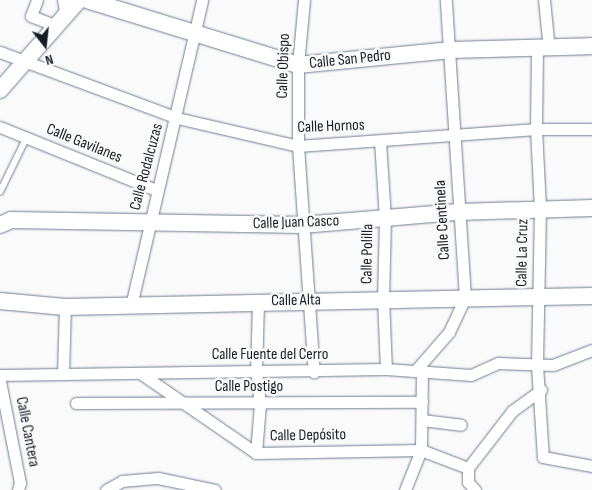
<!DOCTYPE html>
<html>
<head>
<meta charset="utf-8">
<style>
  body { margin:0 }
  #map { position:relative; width:592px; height:490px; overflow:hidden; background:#fafafa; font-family:"Sofia Sans Condensed",sans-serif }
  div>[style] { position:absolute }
  .roads { filter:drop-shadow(0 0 1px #6e7d95) drop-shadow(0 0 1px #6e7d95) }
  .lane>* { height:5.5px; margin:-2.75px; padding:0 2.75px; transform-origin:2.75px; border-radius:2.75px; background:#fff }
  .street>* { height:11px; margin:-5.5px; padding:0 5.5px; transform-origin:5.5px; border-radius:5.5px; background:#fff }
  .secondary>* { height:16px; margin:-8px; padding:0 8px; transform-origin:8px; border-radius:8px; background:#fff }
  span { translate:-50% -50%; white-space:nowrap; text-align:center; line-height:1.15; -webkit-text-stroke:5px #fafafa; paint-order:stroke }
  .street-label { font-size:16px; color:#171d26 }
  .north { position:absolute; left:20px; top:20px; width:50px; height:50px; -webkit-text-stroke:4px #fafafa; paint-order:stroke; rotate:164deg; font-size:14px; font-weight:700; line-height:20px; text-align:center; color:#171d26 }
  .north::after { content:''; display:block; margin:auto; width:18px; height:22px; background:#171d26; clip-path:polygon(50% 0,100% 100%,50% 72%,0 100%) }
</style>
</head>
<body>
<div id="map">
  <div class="roads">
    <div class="lane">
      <i style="left:0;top:192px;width:59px;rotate:-63.9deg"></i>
    </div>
    <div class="street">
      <i style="left:37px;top:0;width:17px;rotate:111deg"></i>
      <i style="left:31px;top:16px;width:26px;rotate:21deg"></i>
      <i style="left:55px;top:25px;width:18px;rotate:-56deg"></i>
      <i style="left:65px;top:10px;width:10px;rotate:-101deg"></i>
      <i style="left:304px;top:0;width:65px;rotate:95.3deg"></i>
      <i style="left:298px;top:65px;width:81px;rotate:90deg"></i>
      <i style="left:298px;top:146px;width:227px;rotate:86deg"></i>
      <i style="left:544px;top:0;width:49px;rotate:84.2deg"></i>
      <i style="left:537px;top:49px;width:80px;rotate:90.7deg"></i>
      <i style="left:536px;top:129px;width:80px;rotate:87.1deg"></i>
      <i style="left:540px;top:209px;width:156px;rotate:91.1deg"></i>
      <i style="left:537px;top:365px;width:92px;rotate:86.3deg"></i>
      <i style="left:543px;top:457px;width:50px;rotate:10.4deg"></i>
      <i style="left:0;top:52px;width:189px;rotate:20.4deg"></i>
      <i style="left:177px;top:118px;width:124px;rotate:13deg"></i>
      <i style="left:298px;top:146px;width:239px;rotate:-4.1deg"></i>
      <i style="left:536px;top:129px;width:56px"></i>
      <i style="left:0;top:127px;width:168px;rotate:22deg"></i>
      <i style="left:380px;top:141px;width:77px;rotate:86.3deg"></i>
      <i style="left:385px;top:218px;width:80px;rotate:91.4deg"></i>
      <i style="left:383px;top:298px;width:71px;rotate:87.6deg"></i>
      <i style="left:131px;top:306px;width:314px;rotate:-76.9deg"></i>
      <i style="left:415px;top:371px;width:52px;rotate:-48.9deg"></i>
      <i style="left:449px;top:332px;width:38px;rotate:-65deg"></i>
      <i style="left:465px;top:297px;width:298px;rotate:-93.7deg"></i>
      <i style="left:140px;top:373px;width:141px;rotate:34.6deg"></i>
      <i style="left:256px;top:453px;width:165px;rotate:-1deg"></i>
      <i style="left:421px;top:450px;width:50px;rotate:21deg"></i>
      <i style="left:63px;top:374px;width:67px;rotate:-88.3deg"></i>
      <i style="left:0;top:375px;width:386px;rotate:-0.9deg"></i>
      <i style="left:386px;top:369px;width:85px;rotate:4deg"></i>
      <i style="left:471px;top:375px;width:30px;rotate:-24deg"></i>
      <i style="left:498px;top:363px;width:55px;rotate:2.1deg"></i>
      <i style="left:553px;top:365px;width:42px;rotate:-21deg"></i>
      <i style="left:0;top:381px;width:104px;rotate:78.9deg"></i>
      <i style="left:20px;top:483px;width:7px;rotate:106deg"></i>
      <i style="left:76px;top:403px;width:346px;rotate:-0.2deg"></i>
      <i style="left:422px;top:420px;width:39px;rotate:7deg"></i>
      <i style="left:256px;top:453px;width:49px;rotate:-85.3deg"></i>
      <i style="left:260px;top:404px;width:33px;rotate:-97deg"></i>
      <i style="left:256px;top:371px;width:69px;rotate:-88.3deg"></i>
      <i style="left:468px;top:468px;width:72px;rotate:-52.3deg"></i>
      <i style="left:512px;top:411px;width:36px;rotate:-36deg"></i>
      <i style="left:468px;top:468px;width:14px;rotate:90deg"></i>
      <i style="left:468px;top:482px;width:11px;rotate:49deg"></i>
      <i style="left:106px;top:490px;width:18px;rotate:-29deg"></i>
      <i style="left:122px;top:481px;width:36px;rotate:-5deg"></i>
      <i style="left:158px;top:478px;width:58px;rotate:11.9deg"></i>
      <i style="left:405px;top:490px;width:43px;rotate:-68.2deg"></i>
      <i style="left:421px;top:450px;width:78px;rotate:-89.3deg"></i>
    </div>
    <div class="secondary">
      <i style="left:87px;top:0;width:221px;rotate:17.1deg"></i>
      <i style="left:298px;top:65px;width:154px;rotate:-5.6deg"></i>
      <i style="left:451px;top:50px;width:141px;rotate:-1.6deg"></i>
      <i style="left:0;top:90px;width:120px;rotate:-48.7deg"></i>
      <i style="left:0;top:225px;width:12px;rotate:-24deg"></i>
      <i style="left:11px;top:220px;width:291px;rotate:1deg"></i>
      <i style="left:302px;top:225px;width:157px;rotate:-4.8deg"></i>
      <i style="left:458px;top:212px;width:134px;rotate:-1.7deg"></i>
      <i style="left:0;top:301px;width:65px;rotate:5.3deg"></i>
      <i style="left:65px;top:307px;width:527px;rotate:-1.2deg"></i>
    </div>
  </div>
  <div class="street-label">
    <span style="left:350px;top:60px;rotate:-6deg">Calle San Pedro</span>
    <span style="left:284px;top:66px;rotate:-88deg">Calle Obispo</span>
    <span style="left:331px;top:127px;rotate:-2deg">Calle Hornos</span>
    <span style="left:84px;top:144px;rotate:22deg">Calle Gavilanes</span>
    <span style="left:147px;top:167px;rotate:-75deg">Calle Rodalcuzas</span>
    <span style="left:443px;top:220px;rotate:-93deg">Calle Centinela</span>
    <span style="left:296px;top:223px;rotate:-2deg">Calle Juan Casco</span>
    <span style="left:523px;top:253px;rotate:-89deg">Calle La Cruz</span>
    <span style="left:368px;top:254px;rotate:-89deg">Calle Polilla</span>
    <span style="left:296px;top:301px;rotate:-1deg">Calle Alta</span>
    <span style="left:270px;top:355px">Calle Fuente del Cerro</span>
    <span style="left:249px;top:387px">Calle Postigo</span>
    <span style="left:27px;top:432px;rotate:79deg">Calle Cantera</span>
    <span style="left:308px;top:436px;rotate:-1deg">Calle Depósito</span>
  </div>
  <div class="north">N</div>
</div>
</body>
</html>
